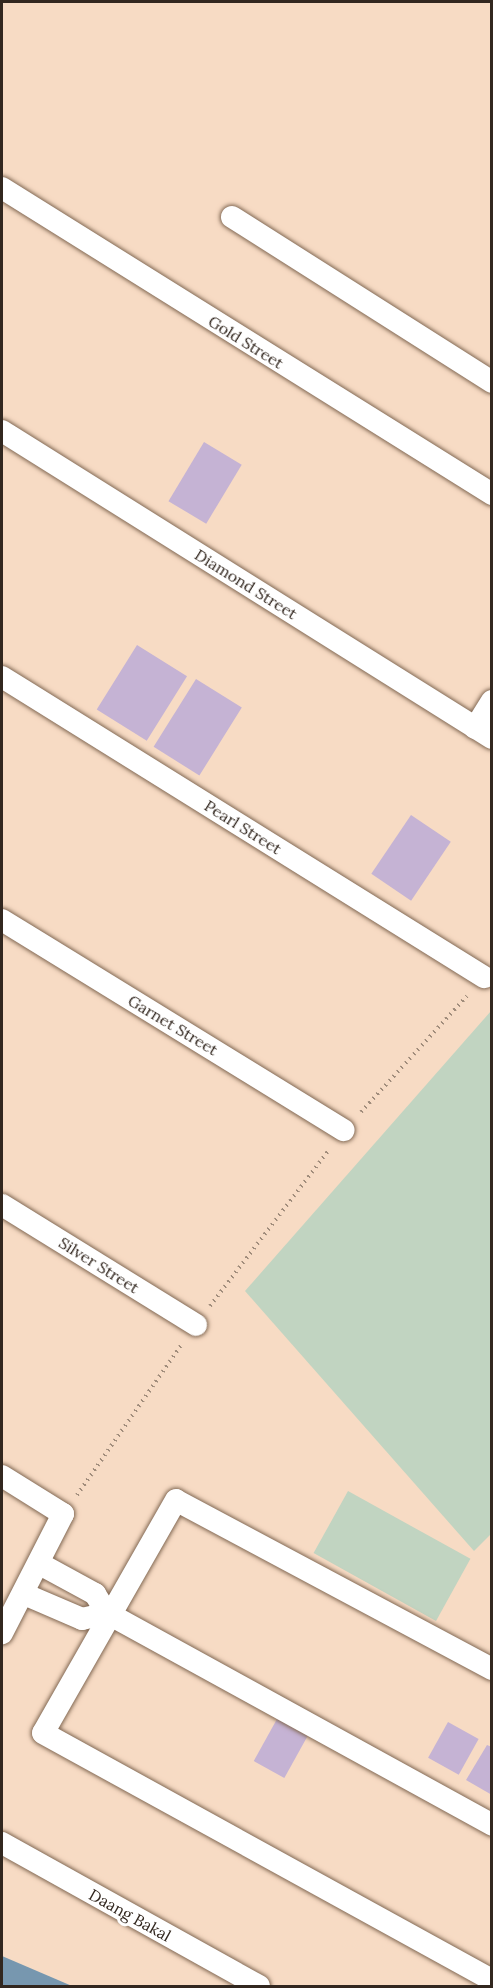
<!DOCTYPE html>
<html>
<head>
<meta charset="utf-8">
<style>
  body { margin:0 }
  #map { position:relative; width:493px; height:1988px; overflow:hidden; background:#f7dbc4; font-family:Lora,serif }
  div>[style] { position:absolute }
  .green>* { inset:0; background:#c1d4c1; transform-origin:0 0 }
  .water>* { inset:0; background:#7797af }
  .building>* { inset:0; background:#c5b3d4; transform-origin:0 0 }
  .path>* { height:4px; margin-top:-2px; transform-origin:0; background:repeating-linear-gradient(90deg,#a08c7b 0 1.5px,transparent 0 6px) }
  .roads { filter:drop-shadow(0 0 2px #826954) drop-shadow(0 0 2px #826954) }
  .minor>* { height:22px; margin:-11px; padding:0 11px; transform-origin:11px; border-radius:11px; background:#fff }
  span { translate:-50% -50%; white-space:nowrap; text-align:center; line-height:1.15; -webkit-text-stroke:6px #fff; paint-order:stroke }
  .street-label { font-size:16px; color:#32271f }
  .frame { position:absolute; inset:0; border:3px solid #32271f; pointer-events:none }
</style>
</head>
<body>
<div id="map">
  <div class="green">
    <i style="clip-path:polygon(491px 1011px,492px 1533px,474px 1551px,245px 1291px)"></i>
    <i style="left:348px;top:1491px;width:140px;height:71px;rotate:29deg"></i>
  </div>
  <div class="water">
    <i style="clip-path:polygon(2px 1956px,72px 1986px,2px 1986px)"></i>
  </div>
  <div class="building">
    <i style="left:204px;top:442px;width:44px;height:69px;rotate:31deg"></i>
    <i style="left:137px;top:645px;width:59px;height:76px;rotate:32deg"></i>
    <i style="left:196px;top:679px;width:54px;height:80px;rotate:32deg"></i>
    <i style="left:411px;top:815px;width:48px;height:71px;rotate:34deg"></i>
    <i style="left:277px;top:1719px;width:35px;height:48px;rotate:29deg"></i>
    <i style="left:448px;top:1722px;width:35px;height:41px;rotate:29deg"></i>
    <i style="clip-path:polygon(487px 1745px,492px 1747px,492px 1795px,466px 1780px)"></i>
  </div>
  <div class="path">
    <i style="left:361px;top:1112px;width:157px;rotate:-47.6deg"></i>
    <i style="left:210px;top:1306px;width:196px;rotate:-52.7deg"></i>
    <i style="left:77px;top:1495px;width:184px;rotate:-55.2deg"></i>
  </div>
  <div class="roads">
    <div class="minor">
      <i style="left:2px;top:188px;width:578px;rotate:31.98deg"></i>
      <i style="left:232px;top:217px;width:308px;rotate:32.4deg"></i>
      <i style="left:2px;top:431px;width:578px;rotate:32.07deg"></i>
      <i style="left:2px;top:677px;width:568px;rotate:31.9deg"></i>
      <i style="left:475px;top:728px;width:32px;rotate:-58deg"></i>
      <i style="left:2px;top:920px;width:401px;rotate:31.6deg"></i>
      <i style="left:2px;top:1205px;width:228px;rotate:31.7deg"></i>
      <i style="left:2px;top:1476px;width:72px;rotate:31.9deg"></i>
      <i style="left:63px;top:1514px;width:134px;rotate:117.1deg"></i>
      <i style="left:40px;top:1564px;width:63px;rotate:28.6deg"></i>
      <i style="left:95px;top:1594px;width:22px;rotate:58deg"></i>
      <i style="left:107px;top:1613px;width:440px;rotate:28.8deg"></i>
      <i style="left:24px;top:1594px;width:63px;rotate:23.3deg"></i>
      <i style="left:82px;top:1619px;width:26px;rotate:-13deg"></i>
      <i style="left:492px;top:1669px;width:358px;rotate:-151.9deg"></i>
      <i style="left:176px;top:1500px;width:268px;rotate:119.7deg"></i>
      <i style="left:43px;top:1733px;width:512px;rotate:28.82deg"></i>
      <i style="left:2px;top:1843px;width:294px;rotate:29.1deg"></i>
    </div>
  </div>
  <div class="street-label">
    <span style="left:246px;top:342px;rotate:32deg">Gold Street</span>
    <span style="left:246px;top:584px;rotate:32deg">Diamond Street</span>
    <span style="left:243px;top:827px;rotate:32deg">Pearl Street</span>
    <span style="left:173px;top:1025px;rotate:31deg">Garnet Street</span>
    <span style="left:99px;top:1265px;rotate:32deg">Silver Street</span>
    <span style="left:130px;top:1915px;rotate:29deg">Daang Bakal</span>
  </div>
  <div class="frame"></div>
</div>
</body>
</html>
